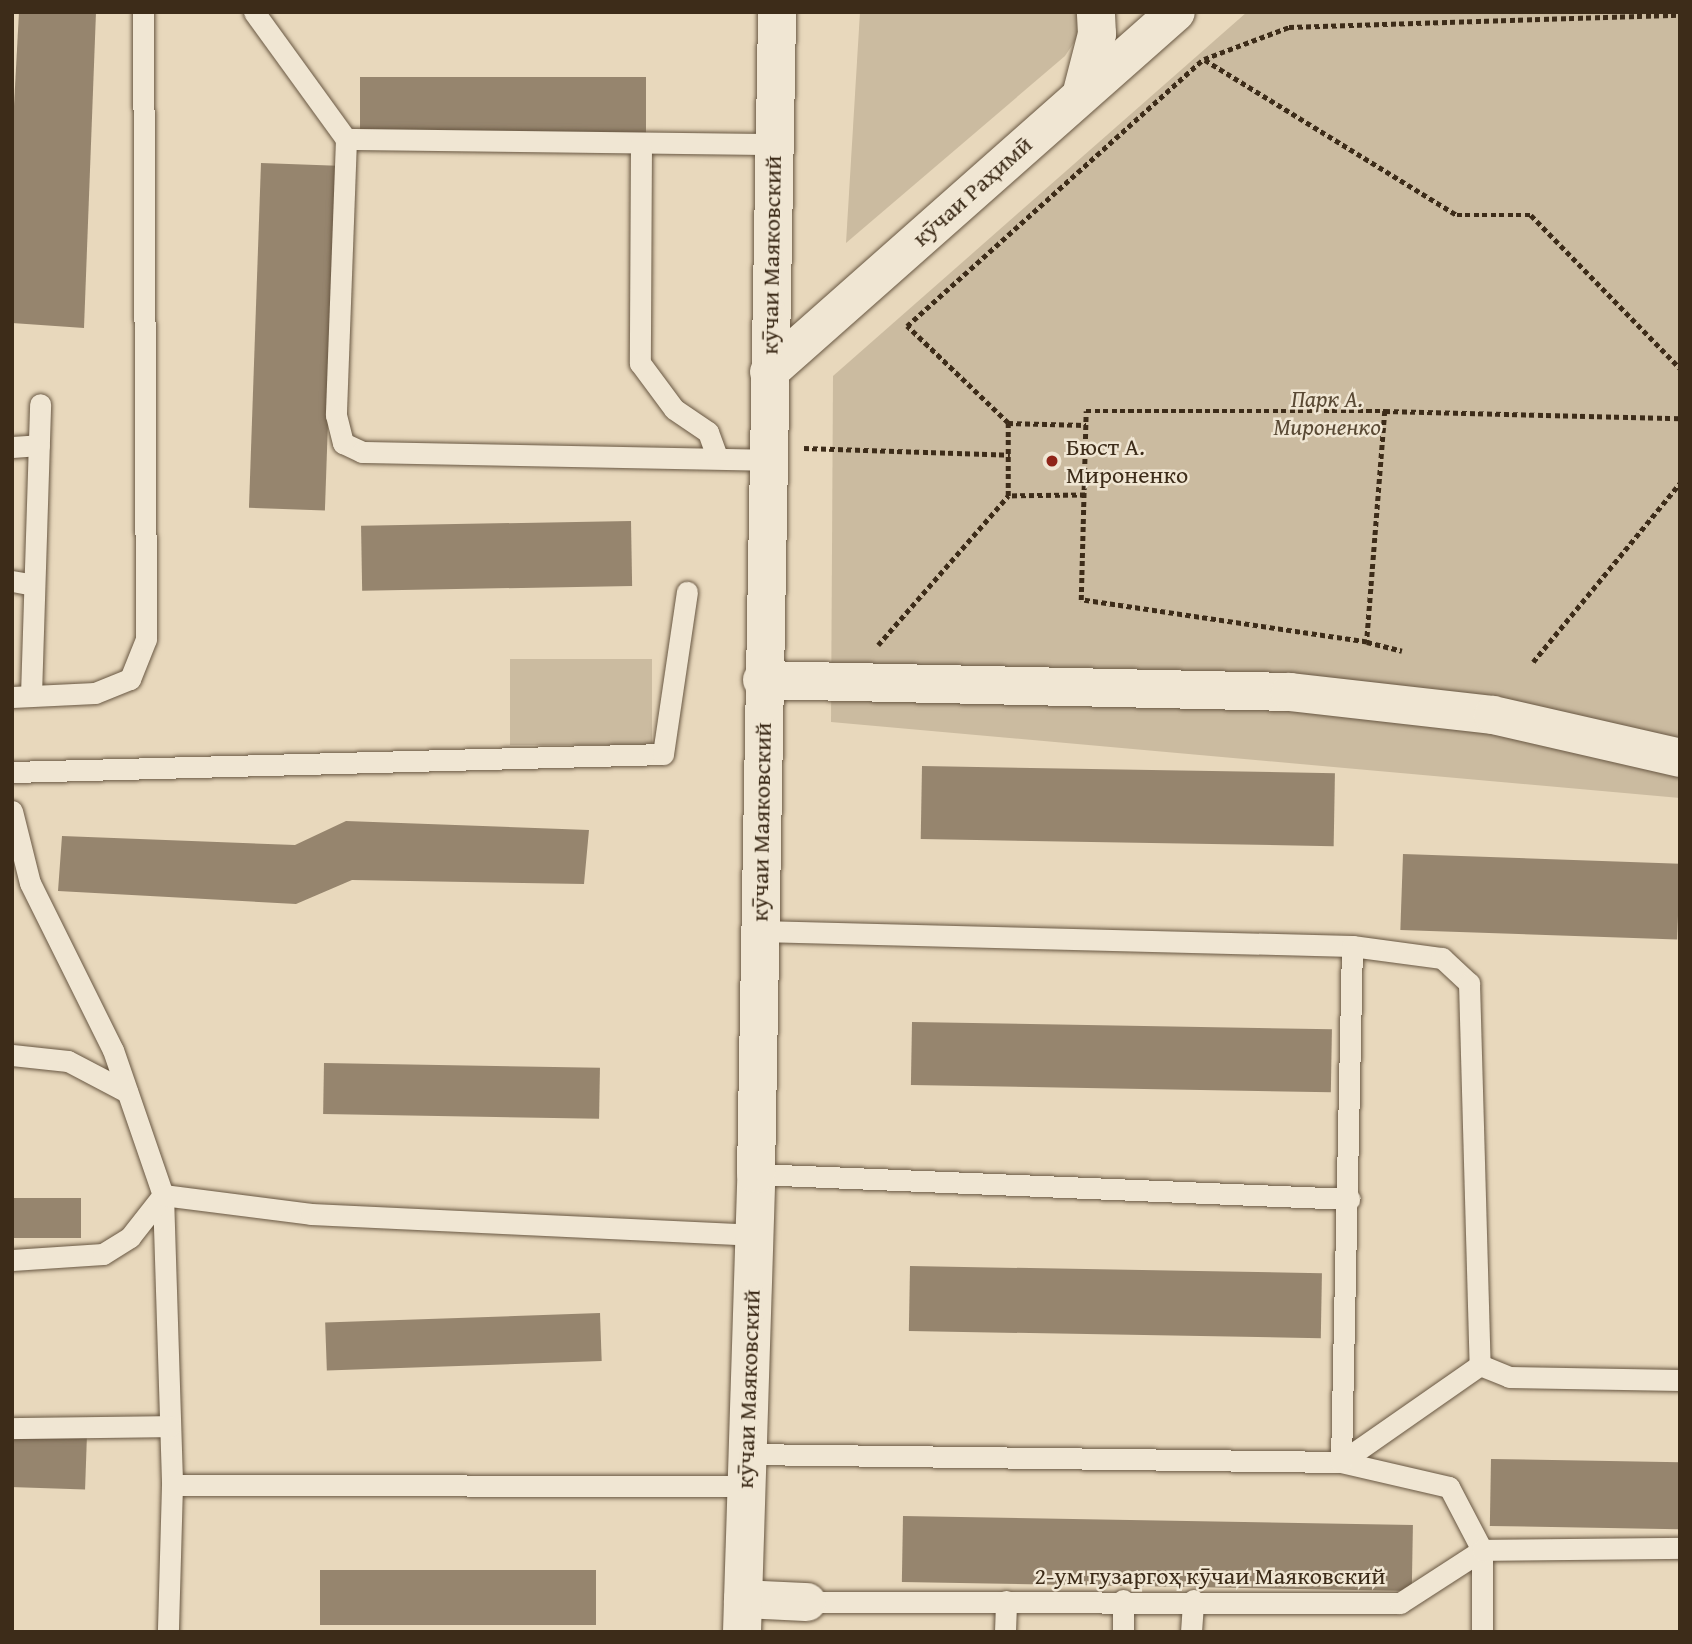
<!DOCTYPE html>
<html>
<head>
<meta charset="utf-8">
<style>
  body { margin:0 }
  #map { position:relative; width:1692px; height:1644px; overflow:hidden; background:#e8d8bc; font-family:"Gentium Book Plus",serif }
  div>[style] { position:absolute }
  .green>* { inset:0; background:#cbbba0; transform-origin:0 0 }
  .building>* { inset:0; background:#96856e; transform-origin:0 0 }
  .path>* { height:4.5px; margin-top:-2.25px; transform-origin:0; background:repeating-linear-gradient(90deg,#3d2c19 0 5px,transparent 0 8.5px) }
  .roads { filter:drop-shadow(0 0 2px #685742) drop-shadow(0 0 2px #685742) }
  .lane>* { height:21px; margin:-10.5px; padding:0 10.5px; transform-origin:10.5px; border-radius:10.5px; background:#f0e6d3 }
  .street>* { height:38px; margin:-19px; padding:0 19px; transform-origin:19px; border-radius:19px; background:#f0e6d3 }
  .secondary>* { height:38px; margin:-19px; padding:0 19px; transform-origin:19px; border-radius:19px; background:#f0e6d3 }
  .dots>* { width:19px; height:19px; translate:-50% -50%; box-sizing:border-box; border:4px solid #f0e6d3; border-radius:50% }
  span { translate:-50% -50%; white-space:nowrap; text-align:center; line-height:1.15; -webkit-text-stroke:5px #f0e6d3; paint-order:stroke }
  .street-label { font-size:24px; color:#3d2c19 }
  .park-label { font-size:24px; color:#594934; font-style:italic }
  .poi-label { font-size:24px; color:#3d2c19 }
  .left { translate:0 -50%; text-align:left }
  .frame { position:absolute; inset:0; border:14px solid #3d2c19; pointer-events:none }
</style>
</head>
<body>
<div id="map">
  <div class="green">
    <i style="clip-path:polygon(860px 12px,1084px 12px,1084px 27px,1065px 56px,846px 243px)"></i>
    <i style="clip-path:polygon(1247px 12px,1680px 12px,1680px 798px,831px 722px,833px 376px)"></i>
    <i style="left:510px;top:659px;width:142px;height:86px"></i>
  </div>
  <div class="building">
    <i style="clip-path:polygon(19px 12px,96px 12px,84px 328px,12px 323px,12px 143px)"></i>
    <i style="left:646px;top:77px;width:61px;height:286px;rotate:90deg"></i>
    <i style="left:261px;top:163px;width:76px;height:345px;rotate:2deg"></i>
    <i style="left:631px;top:521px;width:65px;height:270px;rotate:89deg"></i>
    <i style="left:922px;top:766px;width:413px;height:73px;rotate:1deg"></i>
    <i style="clip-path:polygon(346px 821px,589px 830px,584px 884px,352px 880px,296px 904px,58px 891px,62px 836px,295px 845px)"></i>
    <i style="left:1403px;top:854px;width:277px;height:76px;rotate:2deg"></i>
    <i style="left:912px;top:1022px;width:420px;height:63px;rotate:1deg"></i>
    <i style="left:324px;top:1063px;width:276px;height:51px;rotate:1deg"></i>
    <i style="left:12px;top:1198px;width:69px;height:40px"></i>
    <i style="left:910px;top:1266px;width:412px;height:65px;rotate:1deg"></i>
    <i style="left:600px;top:1313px;width:48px;height:275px;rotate:88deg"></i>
    <i style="left:12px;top:1433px;width:75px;height:54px;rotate:2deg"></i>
    <i style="left:1491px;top:1459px;width:189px;height:67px;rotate:1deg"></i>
    <i style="left:903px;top:1516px;width:510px;height:66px;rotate:1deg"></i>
    <i style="left:596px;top:1570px;width:55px;height:276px;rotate:90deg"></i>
  </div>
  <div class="path">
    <i style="left:1205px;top:60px;width:296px;rotate:31.6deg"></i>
    <i style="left:1457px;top:215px;width:74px"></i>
    <i style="left:1531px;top:215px;width:214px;rotate:45.8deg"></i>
    <i style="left:1385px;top:411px;width:232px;rotate:94.5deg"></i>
    <i style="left:1367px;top:642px;width:36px;rotate:14deg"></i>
    <i style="left:1008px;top:423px;width:140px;rotate:-136.2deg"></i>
    <i style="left:907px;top:326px;width:399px;rotate:-42deg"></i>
    <i style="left:1204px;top:59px;width:91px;rotate:-20.6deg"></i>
    <i style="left:1289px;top:27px;width:391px;rotate:-1.8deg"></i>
    <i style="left:804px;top:448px;width:206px;rotate:1.9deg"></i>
    <i style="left:1085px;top:495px;width:77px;rotate:179.3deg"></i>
    <i style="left:1008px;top:496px;width:73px;rotate:-90deg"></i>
    <i style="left:1008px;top:423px;width:78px;rotate:1.5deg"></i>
    <i style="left:1367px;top:642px;width:289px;rotate:-171.6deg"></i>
    <i style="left:1081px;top:600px;width:189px;rotate:-88.5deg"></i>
    <i style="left:1086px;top:411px;width:299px"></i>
    <i style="left:1385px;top:411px;width:295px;rotate:1.4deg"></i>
    <i style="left:878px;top:645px;width:198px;rotate:-48.9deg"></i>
    <i style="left:1533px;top:662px;width:232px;rotate:-50.6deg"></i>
  </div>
  <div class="roads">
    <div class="lane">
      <i style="left:254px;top:12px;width:157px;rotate:54.1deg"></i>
      <i style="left:346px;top:139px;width:428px;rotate:0.7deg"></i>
      <i style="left:346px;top:139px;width:276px;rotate:92.1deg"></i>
      <i style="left:336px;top:415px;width:29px;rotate:76deg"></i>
      <i style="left:343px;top:443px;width:21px;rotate:25deg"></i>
      <i style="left:362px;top:452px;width:405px;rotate:1.1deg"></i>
      <i style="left:641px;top:143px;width:220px;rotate:90.3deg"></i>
      <i style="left:640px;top:363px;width:57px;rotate:53.5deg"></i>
      <i style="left:674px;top:409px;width:41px;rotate:34.1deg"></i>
      <i style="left:708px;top:432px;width:27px;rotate:70deg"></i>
      <i style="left:12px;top:447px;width:27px;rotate:-4deg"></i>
      <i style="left:12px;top:581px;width:22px;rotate:10deg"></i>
      <i style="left:31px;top:695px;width:291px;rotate:-88.2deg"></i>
      <i style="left:12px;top:697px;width:83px;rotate:-2.8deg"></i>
      <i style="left:95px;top:693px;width:38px;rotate:-22deg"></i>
      <i style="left:130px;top:679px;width:43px;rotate:-68.2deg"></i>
      <i style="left:146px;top:639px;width:627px;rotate:-90.27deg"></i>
      <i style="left:12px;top:772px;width:651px;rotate:-1.58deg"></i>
      <i style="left:663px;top:754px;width:164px;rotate:-81.6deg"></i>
      <i style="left:12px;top:811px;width:74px;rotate:76deg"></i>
      <i style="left:30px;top:883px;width:186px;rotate:63.6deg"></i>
      <i style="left:113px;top:1050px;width:153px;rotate:71deg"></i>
      <i style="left:163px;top:1195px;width:290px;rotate:88.2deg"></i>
      <i style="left:172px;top:1485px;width:147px;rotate:91.6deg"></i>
      <i style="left:759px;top:931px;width:593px;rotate:1.45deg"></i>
      <i style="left:1352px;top:946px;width:91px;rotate:7.6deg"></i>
      <i style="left:1442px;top:958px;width:37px;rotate:43deg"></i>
      <i style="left:1469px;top:983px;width:382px;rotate:88.4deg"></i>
      <i style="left:1480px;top:1365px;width:31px;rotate:22deg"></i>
      <i style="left:1509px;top:1377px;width:171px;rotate:1deg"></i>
      <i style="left:12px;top:1055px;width:56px;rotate:6.1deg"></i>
      <i style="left:68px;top:1061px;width:67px;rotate:27.7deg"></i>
      <i style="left:756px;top:1174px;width:594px;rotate:2.41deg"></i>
      <i style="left:12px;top:1260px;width:91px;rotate:-3.8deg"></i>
      <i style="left:103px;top:1254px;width:32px;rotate:-32deg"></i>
      <i style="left:130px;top:1237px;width:53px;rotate:-51.8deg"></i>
      <i style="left:163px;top:1195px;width:149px;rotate:7.3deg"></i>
      <i style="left:311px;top:1214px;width:442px;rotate:2.7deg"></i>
      <i style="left:1480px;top:1365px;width:169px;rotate:145.1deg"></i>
      <i style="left:1341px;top:1462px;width:111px;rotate:13deg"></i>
      <i style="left:1449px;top:1487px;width:71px;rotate:62.4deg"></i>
      <i style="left:1482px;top:1550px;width:82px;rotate:90deg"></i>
      <i style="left:12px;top:1428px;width:157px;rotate:-0.7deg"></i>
      <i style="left:746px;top:1454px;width:595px;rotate:0.77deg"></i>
      <i style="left:1341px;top:1462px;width:516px;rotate:-88.78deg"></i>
      <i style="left:172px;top:1485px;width:573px;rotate:0.1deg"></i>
      <i style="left:807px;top:1602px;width:593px;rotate:0.1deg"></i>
      <i style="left:1400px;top:1603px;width:98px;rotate:-32.9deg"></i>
      <i style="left:1482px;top:1550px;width:198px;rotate:-0.6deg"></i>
      <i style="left:1005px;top:1632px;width:31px;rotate:-88deg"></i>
      <i style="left:1123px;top:1632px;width:32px;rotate:-90deg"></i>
      <i style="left:1191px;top:1632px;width:32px;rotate:-86deg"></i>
    </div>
    <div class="street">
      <i style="left:762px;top:680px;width:528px;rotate:1.3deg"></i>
      <i style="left:1290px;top:692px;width:204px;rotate:6.5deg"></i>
      <i style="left:1493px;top:715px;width:192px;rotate:12.9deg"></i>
    </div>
    <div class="secondary">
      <i style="left:1082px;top:92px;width:60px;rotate:-75.5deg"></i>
      <i style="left:1097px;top:34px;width:22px;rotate:-93deg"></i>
      <i style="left:769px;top:372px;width:543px;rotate:-41.49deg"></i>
      <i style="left:743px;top:1599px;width:64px;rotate:2.7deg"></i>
      <i style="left:742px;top:1632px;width:458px;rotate:-88.2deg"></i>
      <i style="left:756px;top:1174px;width:1162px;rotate:-88.96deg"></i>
    </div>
  </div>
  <div class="dots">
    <i style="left:1052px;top:461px;background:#8f2418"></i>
  </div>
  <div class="street-label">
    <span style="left:972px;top:191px;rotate:-42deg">кӯчаи Раҳимӣ</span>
    <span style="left:771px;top:255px;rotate:-89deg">кӯчаи Маяковский</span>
    <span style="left:761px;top:822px;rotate:-89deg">кӯчаи Маяковский</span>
    <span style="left:748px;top:1389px;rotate:-88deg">кӯчаи Маяковский</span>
    <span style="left:1210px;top:1576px">2-ум гузаргоҳ кӯчаи Маяковский</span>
  </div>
  <div class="park-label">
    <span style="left:1327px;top:413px">Парк А.<br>Мироненко</span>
  </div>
  <div class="poi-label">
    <span class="left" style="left:1066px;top:461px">Бюст А.<br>Мироненко</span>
  </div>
  <div class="frame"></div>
</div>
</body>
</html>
